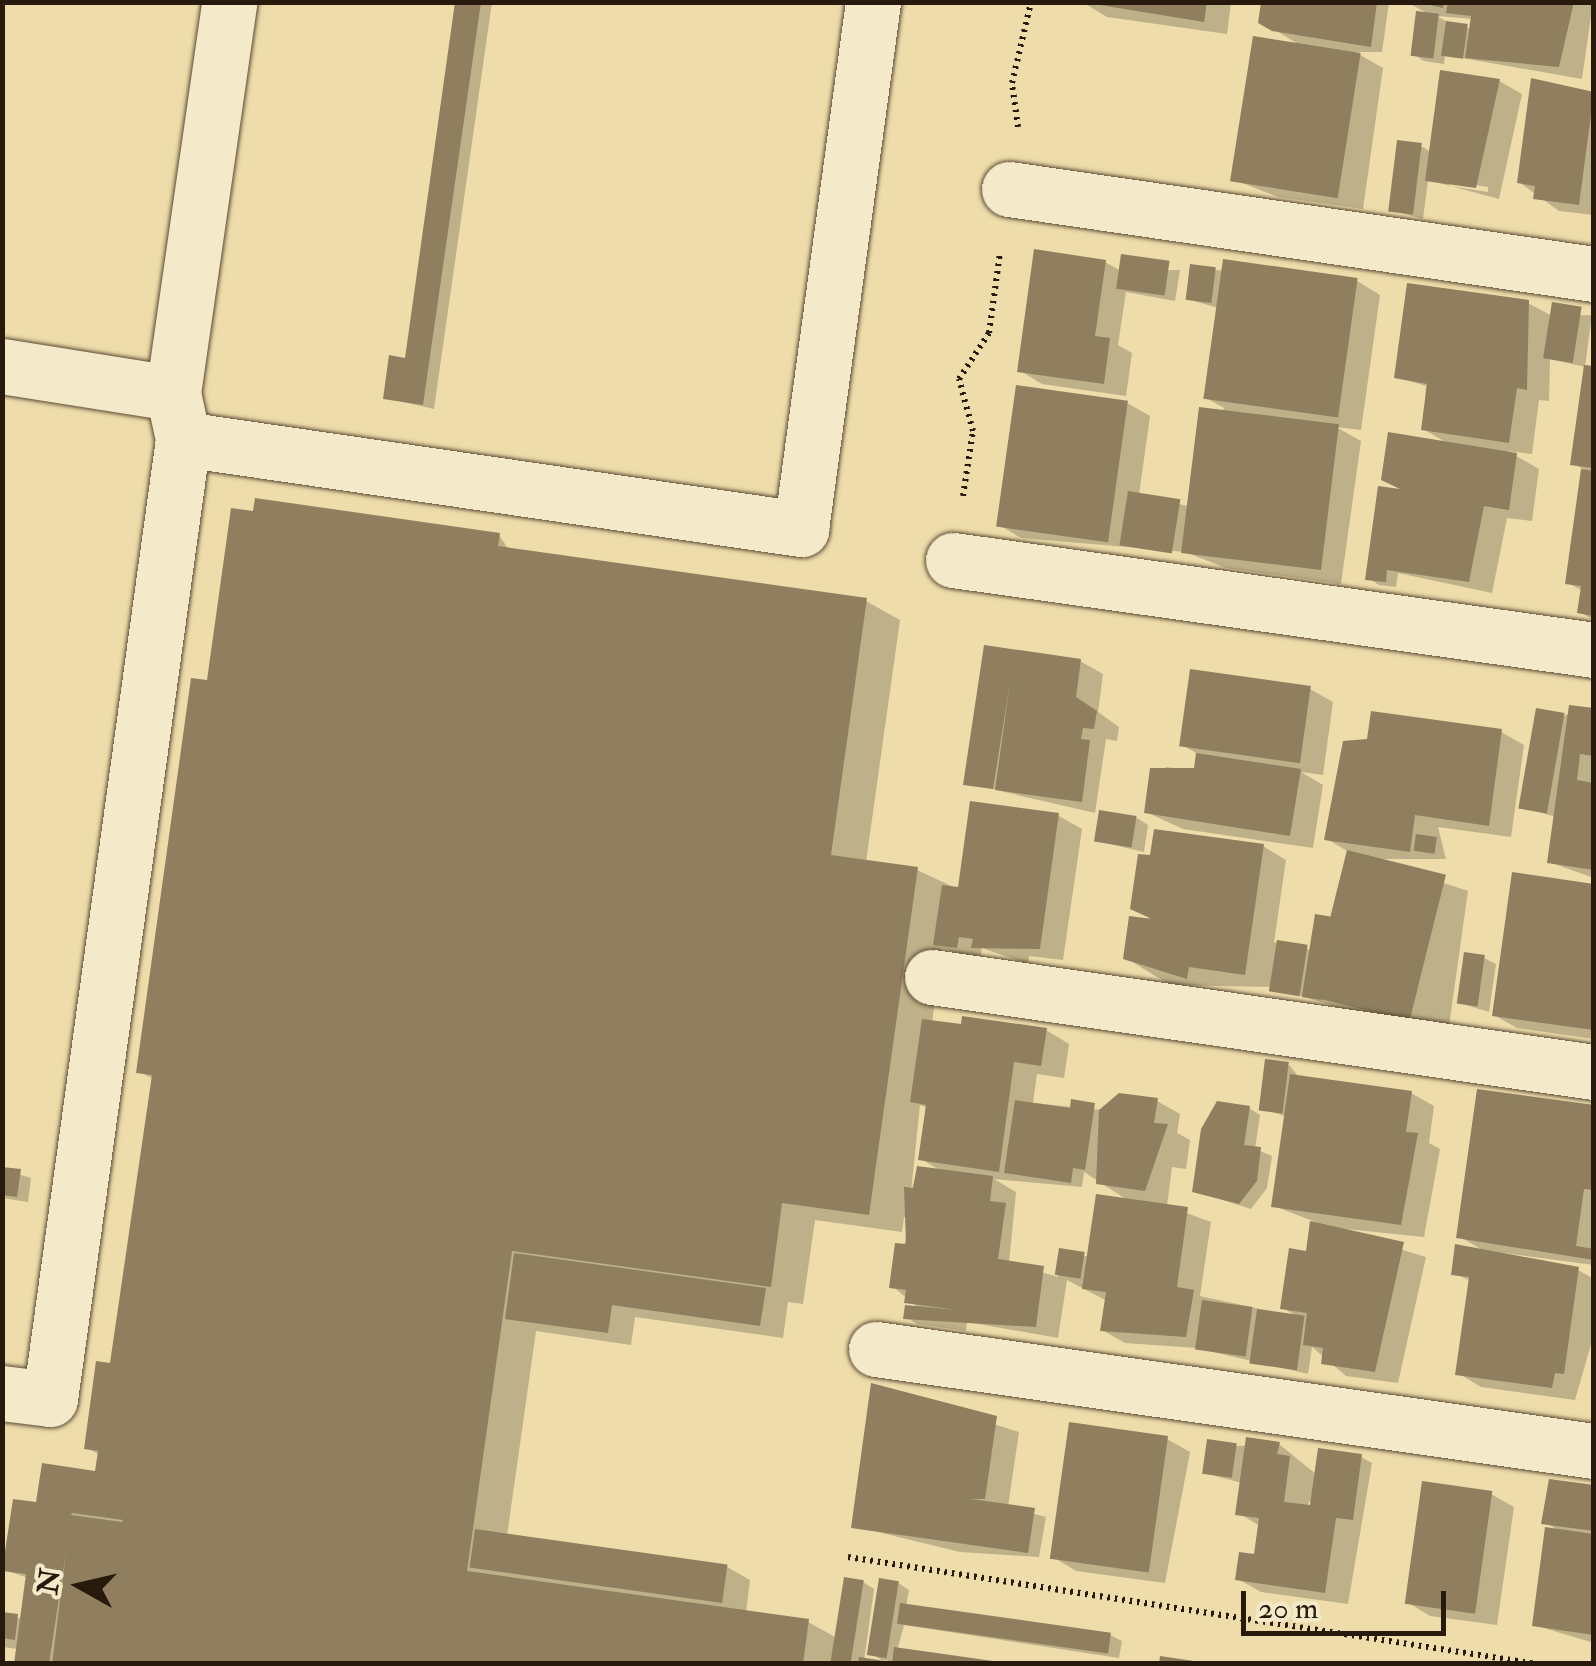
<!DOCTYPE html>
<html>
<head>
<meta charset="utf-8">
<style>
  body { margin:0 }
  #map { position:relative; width:1596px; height:1666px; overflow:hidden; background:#eeddab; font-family:"IM FELL Double Pica",serif }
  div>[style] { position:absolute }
  .shadow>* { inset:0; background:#0003 }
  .building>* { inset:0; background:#8f7f5f; transform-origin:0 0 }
  .path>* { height:6px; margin-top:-3px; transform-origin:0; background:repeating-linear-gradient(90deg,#28190d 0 2.5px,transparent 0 7.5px) }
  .roads { filter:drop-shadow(0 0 2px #5a4a34) drop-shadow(0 0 2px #5a4a34) }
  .street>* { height:55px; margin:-27.5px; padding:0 27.5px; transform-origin:27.5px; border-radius:27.5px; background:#f4e9c8 }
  span { translate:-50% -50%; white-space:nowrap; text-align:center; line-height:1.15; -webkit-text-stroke:8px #f4e9c8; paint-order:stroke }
  .frame { position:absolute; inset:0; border:5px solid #28190d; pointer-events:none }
  .north { position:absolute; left:30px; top:1536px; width:100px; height:100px; -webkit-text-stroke:8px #f4e9c8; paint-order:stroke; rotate:278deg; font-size:28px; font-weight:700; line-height:40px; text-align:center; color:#28190d }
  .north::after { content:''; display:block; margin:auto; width:35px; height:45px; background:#28190d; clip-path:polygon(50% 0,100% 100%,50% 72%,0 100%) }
  .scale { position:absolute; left:1241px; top:1591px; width:205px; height:45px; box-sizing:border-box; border:5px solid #28190d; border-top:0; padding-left:12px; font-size:30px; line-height:35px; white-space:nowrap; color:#28190d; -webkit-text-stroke:8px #f4e9c8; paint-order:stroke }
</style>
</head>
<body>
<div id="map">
  <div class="shadow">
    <i style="clip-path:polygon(458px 2px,492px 2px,434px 409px,385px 398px,407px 360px)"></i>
    <i style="clip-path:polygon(1231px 2px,1227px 34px,1107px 17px,1084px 3px)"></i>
    <i style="clip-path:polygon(1263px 2px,1389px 2px,1382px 52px,1355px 52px,1383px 68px,1363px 209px,1278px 197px,1235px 180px,1301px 46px,1275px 30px)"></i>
    <i style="clip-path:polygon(evenodd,1407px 2px,1593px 2px,1582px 79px,1445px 55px,1444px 64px,1424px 61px,1413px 54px,1430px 15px,1407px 2px,1437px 16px,1473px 19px,1472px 29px,1451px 24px,1437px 16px)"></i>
    <i style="clip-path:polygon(evenodd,1499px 81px,1522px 94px,1499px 199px,1428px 180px,1423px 219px,1390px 210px,1421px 146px,1431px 152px,1499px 81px,1449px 181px,1488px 187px,1488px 192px,1449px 186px,1449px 181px)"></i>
    <i style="clip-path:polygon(1533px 81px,1594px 92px,1594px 215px,1559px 211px,1519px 182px)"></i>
    <i style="clip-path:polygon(1105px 262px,1121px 271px,1180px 270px,1175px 301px,1126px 292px,1118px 345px,1132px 353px,1126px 396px,1042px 384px,1019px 370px)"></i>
    <i style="clip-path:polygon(1215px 270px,1357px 281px,1380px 295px,1361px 430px,1336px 427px,1361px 441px,1341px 584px,1226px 568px,1185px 552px,1021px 538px,998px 524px,1127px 403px,1150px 416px,1139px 495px,1188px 506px,1224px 408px,1206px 398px,1218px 308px,1187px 299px)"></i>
    <i style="clip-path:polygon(1528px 303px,1552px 316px,1592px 315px,1585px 367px,1550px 359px,1549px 401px,1539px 400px,1532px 454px,1508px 451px,1539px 469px,1532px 521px,1507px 518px,1492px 593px,1398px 573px,1396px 587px,1379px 585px,1368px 578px,1398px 491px,1454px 447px,1423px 429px,1426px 386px,1396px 377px)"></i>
    <i style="clip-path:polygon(1594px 368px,1594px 620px,1580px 612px,1583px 591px,1568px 583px,1584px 470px,1573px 463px)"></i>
    <i style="clip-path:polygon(evenodd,499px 535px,509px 550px,866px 601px,900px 620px,866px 862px,917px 870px,960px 890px,1059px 816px,1082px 829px,1063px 960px,1029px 956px,1028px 964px,982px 948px,980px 960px,942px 948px,932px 1023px,1046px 1030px,1069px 1044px,1064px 1078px,1037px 1074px,1033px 1103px,1103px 1110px,1157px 1101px,1180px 1114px,1177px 1133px,1190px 1140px,1186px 1169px,1172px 1167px,1167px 1206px,1211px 1222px,1200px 1296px,1298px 1317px,1283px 1308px,1323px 1225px,1274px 1206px,1287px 1117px,1260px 1108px,1289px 1065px,1299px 1077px,1411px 1093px,1434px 1106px,1429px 1143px,1440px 1149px,1424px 1237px,1327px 1227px,1426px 1257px,1398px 1383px,1346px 1376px,1312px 1347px,1308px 1374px,1196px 1348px,1125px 1343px,1102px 1330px,1107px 1301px,1067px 1280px,1058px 1338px,967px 1322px,966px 1331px,917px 1324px,906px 1317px,920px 1309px,892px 1286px,911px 1221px,904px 1217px,902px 1232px,815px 1220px,803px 1304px,788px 1302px,783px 1338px,635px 1317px,631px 1345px,536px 1331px,507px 1536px,727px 1567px,750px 1580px,746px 1613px,808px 1622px,837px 1638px,863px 1582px,874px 1589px,864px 1661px,881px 1664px,16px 1664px,18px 1649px,2px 1647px,2px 1614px,22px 1619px,28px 1578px,5px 1570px,38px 1505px,97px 1474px,100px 1455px,87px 1448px,112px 1366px,154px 1079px,139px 1072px,209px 683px,499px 535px,920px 1105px,928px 1108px,921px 1159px,943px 1172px,918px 1168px,911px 1192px,920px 1105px,499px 535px,1084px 1172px,1129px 1201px,1089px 1257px,1061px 1251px,1058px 1277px,1009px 1263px,1016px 1192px,994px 1179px,1082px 1187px,1084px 1172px)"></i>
    <i style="clip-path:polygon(986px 648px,1080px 661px,1103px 674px,1098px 712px,1119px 727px,1117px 741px,1106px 739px,1095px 813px,966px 783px)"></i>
    <i style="clip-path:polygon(1310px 689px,1333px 702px,1323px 775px,1301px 772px,1323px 785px,1313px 848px,1183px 829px,1146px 812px,1166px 767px,1196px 771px,1198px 754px,1182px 745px)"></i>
    <i style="clip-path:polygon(1594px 711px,1594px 878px,1549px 862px,1556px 817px,1525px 808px,1565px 715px)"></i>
    <i style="clip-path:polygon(1501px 732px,1524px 745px,1511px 837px,1438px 827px,1446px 859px,1372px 859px,1468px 891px,1449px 1026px,1352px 1012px,1273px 987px,1170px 985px,1126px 958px,1150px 915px,1263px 846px,1286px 860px,1274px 942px,1312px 950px,1339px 923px,1349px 852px,1327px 839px)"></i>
    <i style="clip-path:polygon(1137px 818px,1148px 825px,1144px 852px,1097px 841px)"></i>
    <i style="clip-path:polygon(1594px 886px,1594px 1039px,1517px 1028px,1494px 1015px)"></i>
    <i style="clip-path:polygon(1484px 958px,1496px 964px,1489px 1012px,1459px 1003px)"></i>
    <i style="clip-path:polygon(1594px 1107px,1594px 1265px,1482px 1250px,1459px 1236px)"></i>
    <i style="clip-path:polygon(1249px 1108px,1260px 1115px,1255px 1149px,1272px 1156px,1267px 1188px,1251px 1209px,1194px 1191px)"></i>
    <i style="clip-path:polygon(2px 1169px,31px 1178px,28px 1202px,2px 1198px)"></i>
    <i style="clip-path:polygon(1578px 1270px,1594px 1279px,1594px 1334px,1575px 1400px,1481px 1387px,1458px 1373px,1471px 1281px,1453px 1273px)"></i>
    <i style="clip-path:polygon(873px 1386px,1019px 1432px,1008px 1507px,1046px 1517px,1039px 1557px,960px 1552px,853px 1526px)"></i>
    <i style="clip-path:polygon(1167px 1439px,1190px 1452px,1165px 1583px,1076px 1571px,1053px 1557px)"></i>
    <i style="clip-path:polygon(evenodd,1279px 1444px,1317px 1475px,1361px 1457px,1372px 1463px,1348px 1604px,1261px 1592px,1238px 1579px,1256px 1557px,1260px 1526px,1238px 1513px,1242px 1483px,1204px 1473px,1236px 1446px,1279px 1444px,1309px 1501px,1324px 1510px,1308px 1508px,1309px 1501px)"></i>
    <i style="clip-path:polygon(1594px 1487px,1594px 1643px,1534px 1625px,1560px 1531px,1544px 1522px)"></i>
    <i style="clip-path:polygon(1491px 1494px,1514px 1507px,1497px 1625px,1430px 1616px,1407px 1602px)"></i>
    <i style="clip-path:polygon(898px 1583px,909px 1590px,906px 1606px,1110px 1635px,1122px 1641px,1119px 1658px,904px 1625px,894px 1662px,882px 1660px,871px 1654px)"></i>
  </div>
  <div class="building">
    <i style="clip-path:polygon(455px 2px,481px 2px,423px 405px,383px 399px,389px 355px,405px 358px)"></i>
    <i style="clip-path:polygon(1082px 2px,1207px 2px,1204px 22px)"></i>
    <i style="clip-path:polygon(1261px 2px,1377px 2px,1371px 47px,1272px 31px,1258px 23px)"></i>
    <i style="clip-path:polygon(1418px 2px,1444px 2px,1443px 8px)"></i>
    <i style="clip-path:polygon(1448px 2px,1574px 2px,1559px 67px,1465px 58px,1471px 16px,1446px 13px)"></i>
    <i style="left:1416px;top:11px;width:23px;height:45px;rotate:7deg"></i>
    <i style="left:1446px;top:21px;width:22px;height:35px;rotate:8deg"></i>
    <i style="left:1253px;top:36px;width:109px;height:147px;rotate:9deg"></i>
    <i style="clip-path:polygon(1440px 70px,1500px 79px,1476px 188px,1425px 181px)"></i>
    <i style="clip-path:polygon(1531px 78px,1594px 92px,1579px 205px,1533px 199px,1535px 186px,1517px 183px)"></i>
    <i style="left:1397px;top:140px;width:25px;height:72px;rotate:7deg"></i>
    <i style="clip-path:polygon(1034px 249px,1106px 260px,1095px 336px,1110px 338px,1104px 384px,1017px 372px)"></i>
    <i style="left:1121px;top:254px;width:49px;height:35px;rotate:8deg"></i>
    <i style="left:1223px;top:259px;width:136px;height:141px;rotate:8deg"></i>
    <i style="left:1190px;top:264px;width:26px;height:36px;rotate:7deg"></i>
    <i style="clip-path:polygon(1407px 283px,1529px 300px,1527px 390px,1517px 388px,1509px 443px,1421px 430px,1427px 384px,1394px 378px)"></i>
    <i style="left:1552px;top:302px;width:30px;height:57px;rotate:9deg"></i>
    <i style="clip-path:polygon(1584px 365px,1594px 366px,1593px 468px,1570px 465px)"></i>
    <i style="left:1016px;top:385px;width:113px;height:143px;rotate:8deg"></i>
    <i style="left:1199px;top:407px;width:141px;height:147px;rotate:7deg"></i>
    <i style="clip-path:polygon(1388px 432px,1517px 453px,1509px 510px,1484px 506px,1469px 582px,1387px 570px,1386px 582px,1365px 580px,1378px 486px,1400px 489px,1381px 480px)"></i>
    <i style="clip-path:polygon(1581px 469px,1594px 471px,1594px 616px,1577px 613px,1581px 586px,1565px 584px)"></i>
    <i style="left:1128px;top:491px;width:53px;height:55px;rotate:9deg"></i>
    <i style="clip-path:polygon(evenodd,255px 498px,500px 533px,498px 546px,867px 598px,831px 855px,918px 867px,869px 1215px,782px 1203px,771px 1287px,512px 1251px,467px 1571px,809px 1619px,803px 1664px,52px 1664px,66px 1552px,49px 1664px,14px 1664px,26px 1574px,2px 1571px,13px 1499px,36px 1502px,42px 1463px,95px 1471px,98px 1451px,84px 1449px,96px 1361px,110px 1363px,152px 1075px,136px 1073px,191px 678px,207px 680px,231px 508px,253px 511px,255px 498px,72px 1513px,123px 1520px,122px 1522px,71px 1515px,72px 1513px)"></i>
    <i style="clip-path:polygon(984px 645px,1081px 659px,1076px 697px,1097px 711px,1094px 729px,1083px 728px,1081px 739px,1090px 740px,1082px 802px,995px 790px,1010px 683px,993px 789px,963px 785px)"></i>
    <i style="left:1190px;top:669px;width:122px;height:78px;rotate:8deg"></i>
    <i style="clip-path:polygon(1569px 705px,1594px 708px,1594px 756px,1580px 754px,1577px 780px,1594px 783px,1594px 870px,1547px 863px)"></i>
    <i style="left:1536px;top:708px;width:29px;height:102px;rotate:10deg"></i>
    <i style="clip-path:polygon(1371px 711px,1502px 729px,1489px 826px,1415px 815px,1410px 852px,1324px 840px,1343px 741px,1367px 739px)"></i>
    <i style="clip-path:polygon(1196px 753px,1301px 769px,1290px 836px,1144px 813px,1150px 768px,1194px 768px)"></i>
    <i style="clip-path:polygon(970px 801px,1059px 813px,1040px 949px,971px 948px,973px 939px,959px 937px,957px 948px,933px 945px,942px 885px,958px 887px)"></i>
    <i style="left:1099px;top:810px;width:38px;height:32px;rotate:9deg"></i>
    <i style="clip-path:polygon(1154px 829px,1264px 844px,1245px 975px,1189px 967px,1187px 979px,1123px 959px,1129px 916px,1152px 919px,1130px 909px,1138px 854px,1150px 855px)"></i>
    <i style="left:1416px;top:834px;width:21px;height:17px;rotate:8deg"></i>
    <i style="left:1347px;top:850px;width:102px;height:151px;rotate:14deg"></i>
    <i style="clip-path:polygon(1512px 872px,1594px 884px,1594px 1030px,1492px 1016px)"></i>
    <i style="left:1315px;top:914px;width:20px;height:84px;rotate:9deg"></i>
    <i style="left:1277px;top:940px;width:31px;height:52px;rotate:9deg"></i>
    <i style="left:1464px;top:952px;width:21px;height:52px;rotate:8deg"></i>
    <i style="clip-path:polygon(962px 1016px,1047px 1028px,1041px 1066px,1014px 1062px,999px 1172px,918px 1160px,926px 1105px,910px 1102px,922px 1019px,961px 1024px)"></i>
    <i style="left:1265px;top:1059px;width:24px;height:52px;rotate:7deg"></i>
    <i style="clip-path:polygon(1290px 1074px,1412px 1091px,1406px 1132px,1418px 1133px,1401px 1225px,1271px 1207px)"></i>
    <i style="clip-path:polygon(1477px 1089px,1594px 1105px,1594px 1190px,1584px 1189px,1576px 1246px,1594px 1249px,1594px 1260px,1456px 1238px)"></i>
    <i style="clip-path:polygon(1119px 1093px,1158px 1098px,1154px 1123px,1168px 1124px,1145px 1191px,1096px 1184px,1099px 1110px)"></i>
    <i style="clip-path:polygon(1071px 1099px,1095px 1103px,1085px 1170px,1073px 1168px,1071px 1183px,1004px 1173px,1015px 1100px,1070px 1108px)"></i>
    <i style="clip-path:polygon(1217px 1101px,1250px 1106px,1244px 1145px,1261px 1147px,1257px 1181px,1239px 1204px,1192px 1192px,1201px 1129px)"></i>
    <i style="clip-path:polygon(917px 1166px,993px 1176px,990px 1201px,1006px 1203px,998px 1259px,1044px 1266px,1036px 1327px,903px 1319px,905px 1305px,958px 1310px,904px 1303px,906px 1290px,889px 1288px,895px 1243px,906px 1244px,904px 1187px,913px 1188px)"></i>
    <i style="clip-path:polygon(2px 1167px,21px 1169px,17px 1197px,2px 1195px)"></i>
    <i style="clip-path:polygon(1096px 1194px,1188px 1207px,1177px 1287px,1194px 1290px,1186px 1337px,1100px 1331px,1106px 1292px,1082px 1289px)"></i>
    <i style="clip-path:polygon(1310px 1221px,1404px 1242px,1375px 1372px,1321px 1364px,1323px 1348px,1303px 1345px,1307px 1313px,1280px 1309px,1289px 1248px,1306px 1251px)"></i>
    <i style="clip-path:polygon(1455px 1244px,1579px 1267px,1564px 1374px,1555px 1373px,1552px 1388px,1455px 1375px,1469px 1277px,1451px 1275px)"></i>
    <i style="left:1059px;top:1248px;width:26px;height:27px;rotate:9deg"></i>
    <i style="clip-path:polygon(514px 1253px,766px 1288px,760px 1326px,612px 1305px,608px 1333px,505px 1319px)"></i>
    <i style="left:1202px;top:1300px;width:51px;height:50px;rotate:8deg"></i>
    <i style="left:1257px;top:1309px;width:48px;height:55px;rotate:8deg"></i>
    <i style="clip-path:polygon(871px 1383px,997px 1416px,985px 1499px,971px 1499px,1035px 1508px,1028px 1553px,851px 1528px)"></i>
    <i style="left:1069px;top:1422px;width:100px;height:138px;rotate:8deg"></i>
    <i style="clip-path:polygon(1246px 1437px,1280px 1442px,1277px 1454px,1290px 1456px,1284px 1502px,1310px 1505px,1318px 1448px,1362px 1454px,1353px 1520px,1336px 1518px,1325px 1593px,1235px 1580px,1239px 1552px,1254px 1554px,1259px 1518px,1235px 1515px)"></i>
    <i style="left:1207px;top:1439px;width:30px;height:35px;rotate:8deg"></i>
    <i style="clip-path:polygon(1549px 1479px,1594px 1485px,1594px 1531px,1541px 1524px)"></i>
    <i style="left:1422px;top:1481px;width:71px;height:124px;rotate:8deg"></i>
    <i style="clip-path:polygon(1545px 1527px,1594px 1534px,1594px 1635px,1532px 1626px)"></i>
    <i style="left:475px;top:1529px;width:255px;height:39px;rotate:8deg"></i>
    <i style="left:844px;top:1577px;width:20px;height:88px;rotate:9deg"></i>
    <i style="left:879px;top:1578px;width:20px;height:78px;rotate:9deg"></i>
    <i style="left:900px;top:1603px;width:213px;height:21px;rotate:8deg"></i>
    <i style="clip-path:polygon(2px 1612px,18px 1614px,15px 1640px,2px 1638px)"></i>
    <i style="clip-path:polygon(894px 1647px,993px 1661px,993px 1664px,892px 1664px)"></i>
    <i style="clip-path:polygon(1160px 1656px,1194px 1661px,1194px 1664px,1159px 1664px)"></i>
    <i style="clip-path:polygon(859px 1657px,885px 1661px,885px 1664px,858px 1664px)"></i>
  </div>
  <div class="path">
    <i style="left:1018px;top:127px;width:44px;rotate:-97.8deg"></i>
    <i style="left:1012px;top:83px;width:83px;rotate:-76.8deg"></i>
    <i style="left:963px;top:496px;width:66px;rotate:-81.3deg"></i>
    <i style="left:973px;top:431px;width:54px;rotate:-105.1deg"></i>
    <i style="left:959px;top:379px;width:55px;rotate:-56.9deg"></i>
    <i style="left:989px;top:333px;width:81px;rotate:-82.2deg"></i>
    <i style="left:848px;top:1557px;width:697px;rotate:8.83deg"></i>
  </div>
  <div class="roads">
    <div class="street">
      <i style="left:1009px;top:189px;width:591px;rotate:8.27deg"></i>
      <i style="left:2px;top:366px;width:173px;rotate:9deg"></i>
      <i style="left:173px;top:393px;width:47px;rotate:77.7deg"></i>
      <i style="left:183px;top:439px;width:625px;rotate:8.29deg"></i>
      <i style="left:801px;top:529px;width:532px;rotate:-82.22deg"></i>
      <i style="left:173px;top:393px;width:395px;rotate:-81.8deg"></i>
      <i style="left:953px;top:560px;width:647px;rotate:7.99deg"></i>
      <i style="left:932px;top:977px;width:669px;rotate:8.17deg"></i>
      <i style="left:876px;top:1349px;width:725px;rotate:8.09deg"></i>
      <i style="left:2px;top:1393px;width:48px;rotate:7.1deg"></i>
      <i style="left:50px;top:1399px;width:969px;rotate:-82.11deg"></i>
    </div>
  </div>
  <div class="frame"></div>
  <div class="north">N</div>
  <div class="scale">20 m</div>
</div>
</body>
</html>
